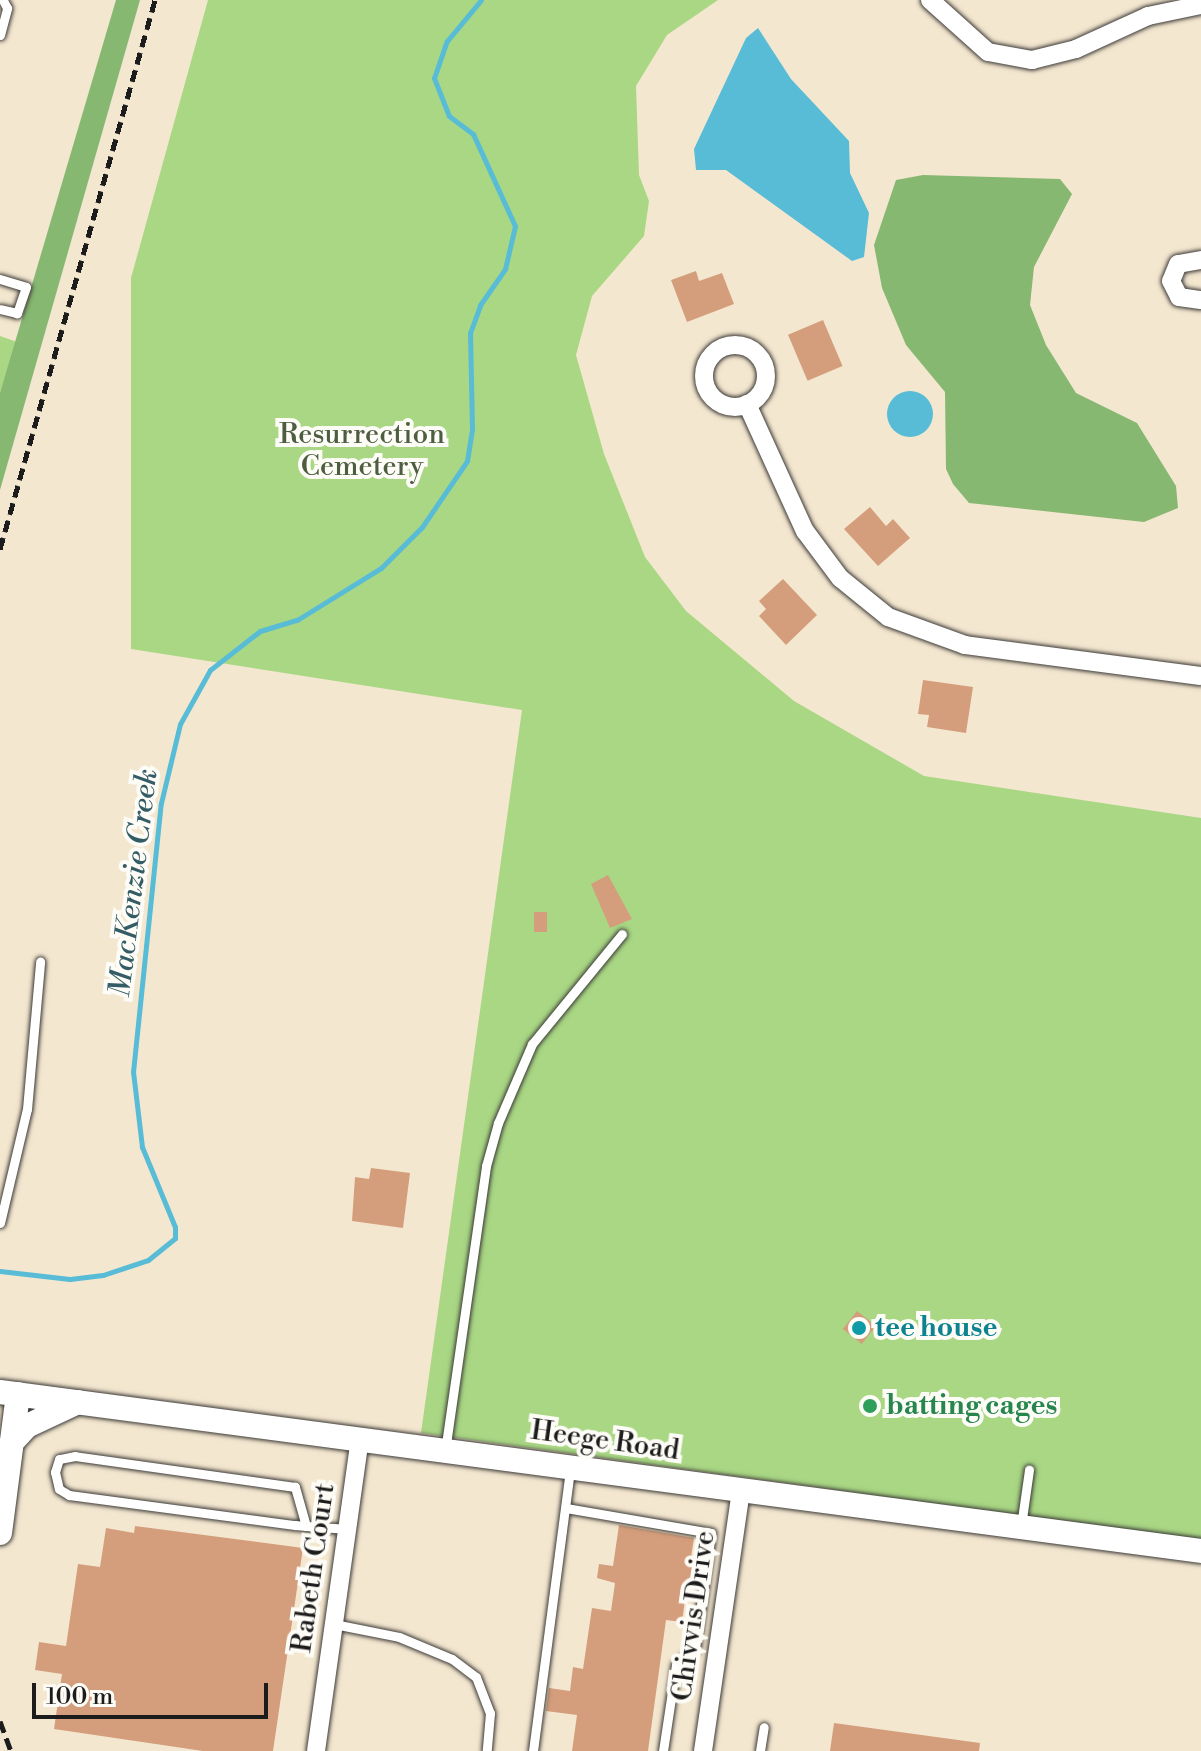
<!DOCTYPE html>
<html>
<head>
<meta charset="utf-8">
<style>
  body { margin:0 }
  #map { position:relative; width:1201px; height:1751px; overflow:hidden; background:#f4e7d0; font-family:"Libre Bodoni",serif }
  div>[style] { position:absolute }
  .green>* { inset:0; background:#a9d784 }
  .forest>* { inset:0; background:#86b872 }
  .water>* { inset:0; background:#58bcd6 }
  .round { border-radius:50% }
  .stream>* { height:5px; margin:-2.5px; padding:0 2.5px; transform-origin:2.5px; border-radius:2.5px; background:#58bcd6 }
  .building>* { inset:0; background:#d49e7c; transform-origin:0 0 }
  .roads { filter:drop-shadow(0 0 2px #3c3a37) drop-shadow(0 0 2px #3c3a37) }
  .lane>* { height:9px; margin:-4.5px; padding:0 4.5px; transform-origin:4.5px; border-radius:4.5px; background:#fff }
  .street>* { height:18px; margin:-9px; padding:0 9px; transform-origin:9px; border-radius:9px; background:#fff }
  .street>.ring { margin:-9px; padding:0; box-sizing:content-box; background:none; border:18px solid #fff; border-radius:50% }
  .secondary>* { height:24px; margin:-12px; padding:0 12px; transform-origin:12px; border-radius:12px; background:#fff }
  .rail>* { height:5px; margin-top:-2.5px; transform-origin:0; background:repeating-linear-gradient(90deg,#1c1c1c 0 12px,transparent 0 18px) }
  .dots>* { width:22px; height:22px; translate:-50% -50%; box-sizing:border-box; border:4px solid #fdfcf7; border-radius:50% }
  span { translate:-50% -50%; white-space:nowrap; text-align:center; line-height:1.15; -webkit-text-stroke:8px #fdfcf7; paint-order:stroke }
  .park-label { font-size:28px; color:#4d5d40 }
  .culture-label { font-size:28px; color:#0d838f; font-weight:700 }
  .left { translate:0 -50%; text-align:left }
  .leisure-label { font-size:28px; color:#27864d; font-weight:700 }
  .street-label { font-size:28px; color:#1c1c1c }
  .water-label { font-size:30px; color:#345c66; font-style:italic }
  .scale { position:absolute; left:32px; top:1683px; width:236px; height:36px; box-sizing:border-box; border:4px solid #1c1c1c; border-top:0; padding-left:10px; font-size:24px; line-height:28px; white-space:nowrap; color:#1c1c1c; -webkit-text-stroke:6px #fdfcf7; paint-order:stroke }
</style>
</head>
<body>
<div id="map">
  <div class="green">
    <i style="clip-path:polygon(208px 0,718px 0,667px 35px,636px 86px,639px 175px,649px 201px,644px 236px,592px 296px,576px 355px,604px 454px,645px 557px,686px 611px,794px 701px,924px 776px,1201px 818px,1201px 1540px,421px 1433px,522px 710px,131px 649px,131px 278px)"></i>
    <i style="clip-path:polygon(0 336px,17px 342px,0 393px)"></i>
  </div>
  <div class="forest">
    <i style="clip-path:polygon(116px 0,140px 0,0 490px,0 393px)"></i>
    <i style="clip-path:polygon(923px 175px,1060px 179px,1072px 194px,1034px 267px,1030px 305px,1046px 345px,1076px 393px,1137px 423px,1176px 486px,1178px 508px,1144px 522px,969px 503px,953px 484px,946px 469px,945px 392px,906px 345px,882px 288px,874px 245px,896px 180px)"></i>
  </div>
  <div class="water">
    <i style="clip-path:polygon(758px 28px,791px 79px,849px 141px,850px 173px,869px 213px,864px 257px,852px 261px,726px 170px,696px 170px,694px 149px,746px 38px)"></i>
    <i class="round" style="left:887px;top:391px;width:46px;height:46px"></i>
  </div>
  <div class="stream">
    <i style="left:0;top:1271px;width:70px;rotate:6.5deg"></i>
    <i style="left:70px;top:1279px;width:33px;rotate:-7deg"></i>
    <i style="left:103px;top:1275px;width:47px;rotate:-18.4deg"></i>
    <i style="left:148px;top:1260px;width:35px;rotate:-39deg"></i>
    <i style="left:175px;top:1238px;width:11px;rotate:-90deg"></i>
    <i style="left:175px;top:1227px;width:87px;rotate:-112.4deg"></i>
    <i style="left:142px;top:1147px;width:76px;rotate:-96.8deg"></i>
    <i style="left:133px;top:1072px;width:270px;rotate:-84.1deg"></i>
    <i style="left:161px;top:803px;width:81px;rotate:-76.5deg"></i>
    <i style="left:180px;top:724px;width:62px;rotate:-60.9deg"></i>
    <i style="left:210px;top:670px;width:63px;rotate:-38deg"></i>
    <i style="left:260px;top:631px;width:39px;rotate:-17deg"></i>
    <i style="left:297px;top:620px;width:99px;rotate:-31.8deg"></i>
    <i style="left:381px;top:568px;width:58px;rotate:-45deg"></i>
    <i style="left:422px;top:527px;width:80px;rotate:-55.7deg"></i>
    <i style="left:467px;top:461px;width:33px;rotate:-81deg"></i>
    <i style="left:472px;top:428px;width:95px;rotate:-91.2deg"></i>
    <i style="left:470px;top:333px;width:30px;rotate:-70deg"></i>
    <i style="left:480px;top:305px;width:44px;rotate:-55.2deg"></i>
    <i style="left:505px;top:269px;width:44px;rotate:-76.9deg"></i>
    <i style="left:515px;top:226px;width:101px;rotate:-114.5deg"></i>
    <i style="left:473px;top:134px;width:30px;rotate:-143deg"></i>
    <i style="left:449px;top:116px;width:41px;rotate:-111.5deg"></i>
    <i style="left:434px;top:78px;width:39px;rotate:-71deg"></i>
    <i style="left:447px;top:41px;width:53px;rotate:-50.3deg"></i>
  </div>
  <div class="building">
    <i style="clip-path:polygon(696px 271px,699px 281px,722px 273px,734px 304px,687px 322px,671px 280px)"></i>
    <i style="left:823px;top:320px;width:50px;height:38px;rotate:67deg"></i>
    <i style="clip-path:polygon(870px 507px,886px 526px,893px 519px,910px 538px,878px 566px,844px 529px)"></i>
    <i style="clip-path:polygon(783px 579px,817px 615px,786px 645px,759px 616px,766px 609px,759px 601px)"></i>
    <i style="clip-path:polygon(923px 680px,973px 687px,966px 733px,927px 727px,929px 715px,918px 714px)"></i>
    <i style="clip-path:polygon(608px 875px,632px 919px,610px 928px,591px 884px)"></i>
    <i style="left:534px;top:912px;width:13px;height:20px"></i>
    <i style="clip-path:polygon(371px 1168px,410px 1173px,403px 1228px,352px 1221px,355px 1177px,369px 1179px)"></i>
    <i style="left:857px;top:1311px;width:24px;height:23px;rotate:38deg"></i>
    <i style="clip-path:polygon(619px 1525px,694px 1538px,690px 1564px,699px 1565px,696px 1586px,687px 1585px,682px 1622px,666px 1620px,648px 1751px,572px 1751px,577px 1715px,546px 1711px,549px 1688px,570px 1691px,573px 1667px,583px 1669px,592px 1608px,611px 1611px,615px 1583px,597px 1578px,599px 1564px,613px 1566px)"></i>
    <i style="clip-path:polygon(135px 1526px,303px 1548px,273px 1751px,203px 1751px,54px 1729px,62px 1674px,35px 1670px,39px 1642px,66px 1646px,78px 1564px,100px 1567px,106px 1528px,134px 1533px)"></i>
    <i style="clip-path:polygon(834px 1723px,980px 1743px,979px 1751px,830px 1751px)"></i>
  </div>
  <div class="roads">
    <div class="lane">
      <i style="left:0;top:35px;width:28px;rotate:-75deg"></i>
      <i style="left:7px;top:8px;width:9px;rotate:-117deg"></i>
      <i style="left:0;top:279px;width:27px;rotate:17deg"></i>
      <i style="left:26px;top:287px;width:28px;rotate:109deg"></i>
      <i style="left:17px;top:313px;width:17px;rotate:-167deg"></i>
      <i style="left:0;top:1223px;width:117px;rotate:-76.7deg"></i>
      <i style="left:27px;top:1109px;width:148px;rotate:-84.9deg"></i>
      <i style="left:445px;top:1451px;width:288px;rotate:-81.8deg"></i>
      <i style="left:486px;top:1166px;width:45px;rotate:-74.4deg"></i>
      <i style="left:498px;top:1123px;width:86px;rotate:-66.7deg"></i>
      <i style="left:532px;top:1044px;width:142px;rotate:-50.7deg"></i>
      <i style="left:566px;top:1508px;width:147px;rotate:9.8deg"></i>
      <i style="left:711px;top:1533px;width:117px;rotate:97.9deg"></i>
      <i style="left:695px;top:1649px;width:25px;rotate:140deg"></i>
      <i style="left:676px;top:1665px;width:87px;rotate:98.6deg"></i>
      <i style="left:306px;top:1526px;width:41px;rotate:-105.8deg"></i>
      <i style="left:295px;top:1487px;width:222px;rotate:-172deg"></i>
      <i style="left:75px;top:1456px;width:16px;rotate:169deg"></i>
      <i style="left:59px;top:1459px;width:14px;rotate:107deg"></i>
      <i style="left:55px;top:1472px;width:17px;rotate:77deg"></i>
      <i style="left:59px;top:1489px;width:12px;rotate:31deg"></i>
      <i style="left:69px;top:1495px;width:228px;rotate:7.6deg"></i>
      <i style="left:295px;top:1525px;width:11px;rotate:5deg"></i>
      <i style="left:306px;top:1526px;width:42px;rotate:4.1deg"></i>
      <i style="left:1021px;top:1526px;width:57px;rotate:-81.9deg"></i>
      <i style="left:334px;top:1624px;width:66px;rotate:11.3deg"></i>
      <i style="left:399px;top:1637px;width:57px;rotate:22.5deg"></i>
      <i style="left:452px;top:1659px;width:30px;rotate:37deg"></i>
      <i style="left:476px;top:1677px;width:39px;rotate:69deg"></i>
      <i style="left:490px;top:1713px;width:38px;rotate:95deg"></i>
      <i style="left:533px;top:1751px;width:283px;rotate:-82.5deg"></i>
      <i style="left:760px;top:1751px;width:24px;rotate:-81deg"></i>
    </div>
    <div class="street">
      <i style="left:930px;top:0;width:78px;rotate:41.9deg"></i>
      <i style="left:988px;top:52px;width:45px;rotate:10.3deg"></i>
      <i style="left:1032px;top:60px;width:45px;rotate:-14deg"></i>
      <i style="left:1076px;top:49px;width:79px;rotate:-24.6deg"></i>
      <i style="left:1148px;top:16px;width:54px;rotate:-11.7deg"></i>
      <i style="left:1201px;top:260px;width:23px;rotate:170deg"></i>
      <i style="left:1178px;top:264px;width:18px;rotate:112deg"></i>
      <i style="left:1171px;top:281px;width:18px;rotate:63deg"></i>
      <i style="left:1179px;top:297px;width:22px;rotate:8deg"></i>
      <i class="ring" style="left:704px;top:345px;width:44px;height:44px"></i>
      <i style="left:747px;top:404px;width:140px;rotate:65.5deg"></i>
      <i style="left:805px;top:531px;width:59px;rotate:53.3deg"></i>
      <i style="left:840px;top:578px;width:62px;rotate:39.1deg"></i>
      <i style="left:888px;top:617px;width:82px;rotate:20deg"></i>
      <i style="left:965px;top:645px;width:238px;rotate:7.5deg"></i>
      <i style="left:316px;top:1751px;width:315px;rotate:-82deg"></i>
      <i style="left:703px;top:1751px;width:264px;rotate:-81.7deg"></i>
    </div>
    <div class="secondary">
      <i style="left:0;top:1392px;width:1211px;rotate:7.54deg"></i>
      <i style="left:12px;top:1442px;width:22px;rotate:-47deg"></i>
      <i style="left:27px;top:1426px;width:56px;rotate:-25.2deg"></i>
      <i style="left:0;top:1533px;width:140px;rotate:-82.6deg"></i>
    </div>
  </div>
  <div class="rail">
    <i style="left:0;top:549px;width:570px;rotate:-74.23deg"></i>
    <i style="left:0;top:1721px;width:32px;rotate:70deg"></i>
  </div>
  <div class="dots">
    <i style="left:859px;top:1328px;background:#0f9aa8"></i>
    <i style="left:870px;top:1406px;background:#2e9e5b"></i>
  </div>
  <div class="park-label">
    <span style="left:362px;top:451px">Resurrection<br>Cemetery</span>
  </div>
  <div class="culture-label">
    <span class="left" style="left:875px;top:1328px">tee house</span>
  </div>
  <div class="leisure-label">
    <span class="left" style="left:886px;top:1406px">batting cages</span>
  </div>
  <div class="street-label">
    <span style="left:605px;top:1441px;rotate:8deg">Heege Road</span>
    <span style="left:314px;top:1568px;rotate:-82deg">Rabeth Court</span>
    <span style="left:694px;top:1616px;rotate:-82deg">Chivvis Drive</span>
  </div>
  <div class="water-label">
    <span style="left:134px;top:883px;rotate:-83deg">MacKenzie Creek</span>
  </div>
  <div class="scale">100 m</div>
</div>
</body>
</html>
